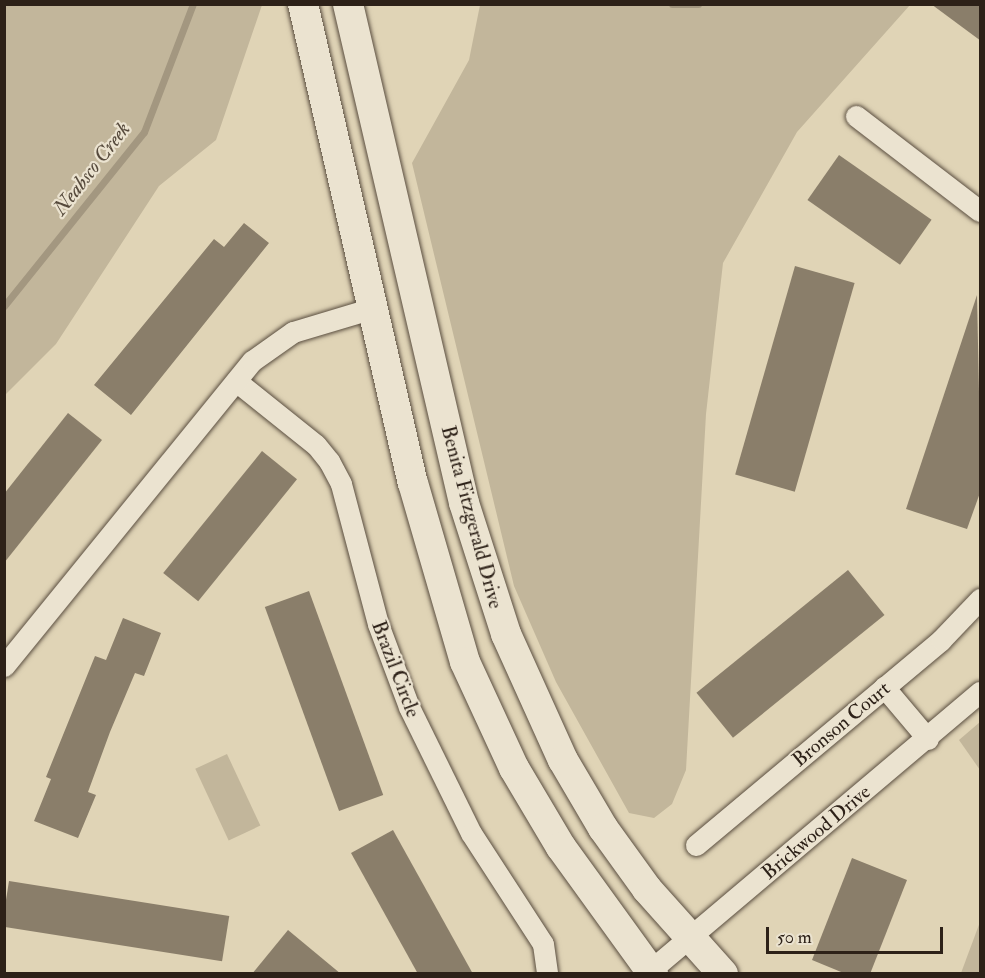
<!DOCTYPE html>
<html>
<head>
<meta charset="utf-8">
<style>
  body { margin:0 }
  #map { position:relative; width:985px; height:978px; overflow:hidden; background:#e0d4b6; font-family:"IM FELL Double Pica",serif }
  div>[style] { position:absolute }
  .green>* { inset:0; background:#c2b69b; transform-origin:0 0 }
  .stream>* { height:7px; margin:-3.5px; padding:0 3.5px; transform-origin:3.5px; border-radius:3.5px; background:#a39780 }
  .building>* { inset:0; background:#8a7e6a; transform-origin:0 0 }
  .roads { filter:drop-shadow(0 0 2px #5a4e40) drop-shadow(0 0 2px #5a4e40) }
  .minor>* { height:21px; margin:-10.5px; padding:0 10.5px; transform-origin:10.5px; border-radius:10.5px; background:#ebe3d0 }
  .secondary>* { height:30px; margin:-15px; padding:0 15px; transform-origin:15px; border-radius:15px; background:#ebe3d0 }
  span { translate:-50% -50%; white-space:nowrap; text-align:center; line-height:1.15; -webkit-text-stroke:4.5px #ebe3d0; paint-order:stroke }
  .street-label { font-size:20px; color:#2d2118 }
  .water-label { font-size:21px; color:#564a3c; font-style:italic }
  .frame { position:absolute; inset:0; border:6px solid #2d2118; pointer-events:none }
  .scale { position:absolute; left:766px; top:927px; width:177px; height:27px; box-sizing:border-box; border:3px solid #2d2118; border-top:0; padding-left:8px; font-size:18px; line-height:21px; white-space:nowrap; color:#2d2118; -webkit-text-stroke:4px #ebe3d0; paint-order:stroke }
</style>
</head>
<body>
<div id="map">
  <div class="green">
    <i style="clip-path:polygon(5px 4px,262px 5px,216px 140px,159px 186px,56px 344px,5px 395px)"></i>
    <i style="clip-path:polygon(480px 5px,910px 5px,797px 132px,723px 263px,706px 414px,686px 770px,672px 804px,654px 818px,629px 813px,556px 682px,514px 586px,412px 163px,469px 60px)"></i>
    <i style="clip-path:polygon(980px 722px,980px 770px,959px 740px)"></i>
    <i style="left:227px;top:754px;width:79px;height:35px;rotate:65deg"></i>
    <i style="clip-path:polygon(980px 922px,980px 973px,961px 973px)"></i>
  </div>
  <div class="stream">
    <i style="left:672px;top:4px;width:26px"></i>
    <i style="left:4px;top:306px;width:223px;rotate:-51.2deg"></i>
    <i style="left:144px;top:132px;width:137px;rotate:-69.1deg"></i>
  </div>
  <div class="building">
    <i style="clip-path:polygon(931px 4px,981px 4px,981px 41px)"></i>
    <i style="left:839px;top:155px;width:113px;height:55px;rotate:35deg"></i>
    <i style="clip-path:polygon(244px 223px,269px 243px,131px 415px,94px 385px,214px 239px,224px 247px)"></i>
    <i style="left:795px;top:266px;width:62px;height:217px;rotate:16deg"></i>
    <i style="clip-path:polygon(977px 295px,981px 490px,967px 529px,906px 509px)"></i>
    <i style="clip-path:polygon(68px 413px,102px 440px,4px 563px,4px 494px)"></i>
    <i style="left:262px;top:451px;width:45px;height:157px;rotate:39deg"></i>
    <i style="left:848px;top:570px;width:58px;height:195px;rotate:51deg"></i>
    <i style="left:309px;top:591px;width:217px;height:47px;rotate:70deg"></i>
    <i style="clip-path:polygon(123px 618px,161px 633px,144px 676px,135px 673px,110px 732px,88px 792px,96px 795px,78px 838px,34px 821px,51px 779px,46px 777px,95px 656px,106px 660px)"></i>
    <i style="clip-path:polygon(393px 830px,473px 974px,418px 974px,351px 853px)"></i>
    <i style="clip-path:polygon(852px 858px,907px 880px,870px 974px,846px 974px,812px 960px)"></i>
    <i style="left:9px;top:881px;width:223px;height:46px;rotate:9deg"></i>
    <i style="clip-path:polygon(288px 930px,341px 974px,252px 974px)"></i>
  </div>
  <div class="roads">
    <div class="minor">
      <i style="left:856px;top:116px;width:156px;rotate:37.5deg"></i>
      <i style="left:236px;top:381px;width:102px;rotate:38.7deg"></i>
      <i style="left:316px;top:445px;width:21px;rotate:51deg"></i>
      <i style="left:329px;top:461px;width:26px;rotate:62deg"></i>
      <i style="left:341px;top:484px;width:145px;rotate:75.2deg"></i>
      <i style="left:378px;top:624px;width:89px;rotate:69.5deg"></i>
      <i style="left:409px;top:707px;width:140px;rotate:63.8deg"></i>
      <i style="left:471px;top:833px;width:132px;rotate:57deg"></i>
      <i style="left:543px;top:944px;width:30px;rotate:82deg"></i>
      <i style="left:4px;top:666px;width:393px;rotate:-50.9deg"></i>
      <i style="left:252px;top:361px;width:50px;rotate:-35.3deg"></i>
      <i style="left:293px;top:332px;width:84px;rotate:-16.7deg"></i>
      <i style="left:884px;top:687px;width:68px;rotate:49.8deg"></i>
      <i style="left:696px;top:845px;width:319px;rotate:-39.9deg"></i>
      <i style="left:941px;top:640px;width:57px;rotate:-46.4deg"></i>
      <i style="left:646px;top:974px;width:437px;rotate:-40.2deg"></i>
    </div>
    <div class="secondary">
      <i style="left:303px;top:4px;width:491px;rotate:77.1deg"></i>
      <i style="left:413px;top:483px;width:186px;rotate:73.8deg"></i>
      <i style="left:465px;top:662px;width:117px;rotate:65.2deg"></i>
      <i style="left:514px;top:768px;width:92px;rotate:59.3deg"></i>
      <i style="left:561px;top:847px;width:157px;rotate:54.1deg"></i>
      <i style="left:348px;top:4px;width:512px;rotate:76.91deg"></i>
      <i style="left:464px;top:503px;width:138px;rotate:72.2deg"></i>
      <i style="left:506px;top:634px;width:138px;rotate:65.7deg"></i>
      <i style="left:563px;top:760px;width:79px;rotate:59.5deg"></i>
      <i style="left:603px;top:828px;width:75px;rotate:54.2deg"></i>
      <i style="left:647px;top:889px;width:114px;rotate:48.2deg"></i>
    </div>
  </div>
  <div class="street-label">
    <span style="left:472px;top:517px;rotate:75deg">Benita Fitzgerald Drive</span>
    <span style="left:396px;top:669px;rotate:69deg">Brazil Circle</span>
    <span style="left:841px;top:724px;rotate:-40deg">Bronson Court</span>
    <span style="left:816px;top:832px;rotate:-40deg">Brickwood Drive</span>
  </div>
  <div class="water-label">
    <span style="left:92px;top:169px;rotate:-52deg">Neabsco Creek</span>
  </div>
  <div class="frame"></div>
  <div class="scale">50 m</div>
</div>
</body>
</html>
